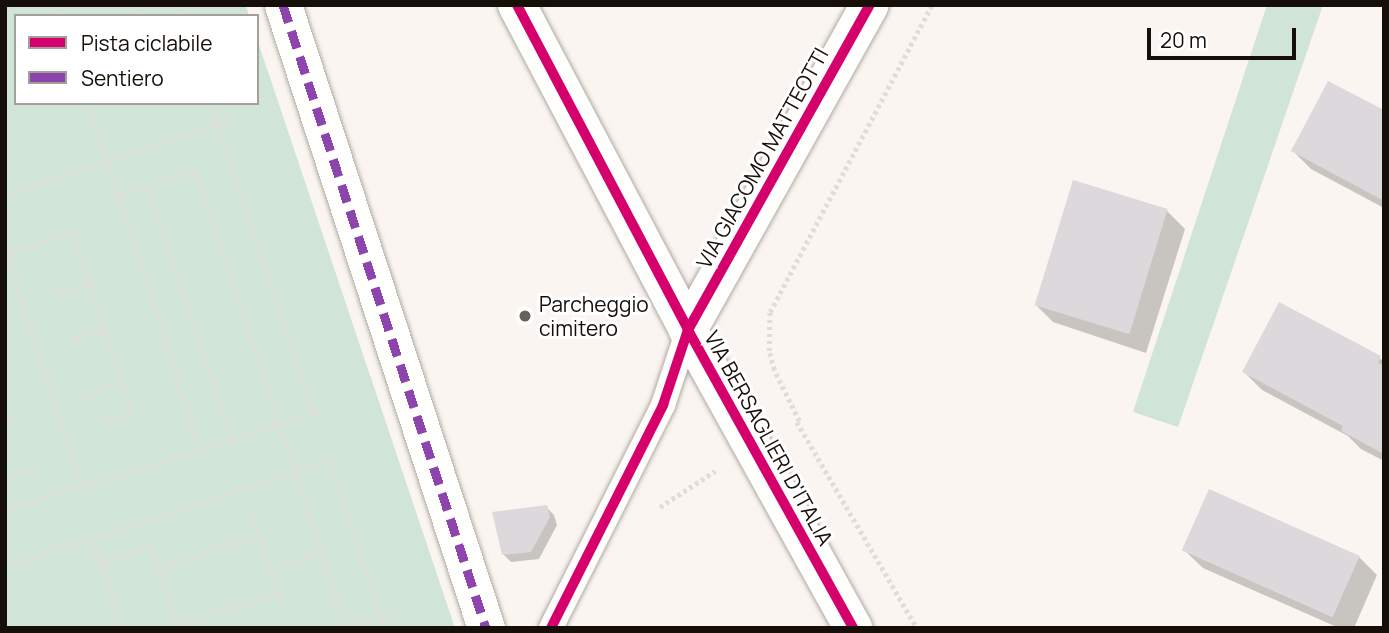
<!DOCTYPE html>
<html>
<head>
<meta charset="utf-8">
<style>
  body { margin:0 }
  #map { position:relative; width:1389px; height:633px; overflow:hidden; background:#faf5f0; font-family:Manrope,sans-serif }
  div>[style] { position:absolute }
  .green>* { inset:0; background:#d0e5d7 }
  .shadow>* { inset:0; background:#0003 }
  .building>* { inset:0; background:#dcd8db; transform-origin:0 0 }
  .path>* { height:4.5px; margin-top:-2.25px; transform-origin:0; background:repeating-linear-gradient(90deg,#dfdddc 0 3.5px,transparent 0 7px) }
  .roads { filter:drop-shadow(0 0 2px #b0aaa5) drop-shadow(0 0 2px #b0aaa5) }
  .service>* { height:24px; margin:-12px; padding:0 12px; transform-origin:12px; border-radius:12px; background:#fefefd }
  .pedestrian>* { height:37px; margin:-18.5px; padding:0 18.5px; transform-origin:18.5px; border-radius:18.5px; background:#fefefd }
  .minor>* { height:38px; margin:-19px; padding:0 19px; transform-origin:19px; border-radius:19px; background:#fefefd }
  .tertiary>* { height:38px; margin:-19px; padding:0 19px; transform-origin:19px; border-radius:19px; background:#fefefd }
  .quiet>* { height:9px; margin-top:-4.5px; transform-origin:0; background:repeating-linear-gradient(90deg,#8e44ad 0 18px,transparent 0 27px) }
  .cycleway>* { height:10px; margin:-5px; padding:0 5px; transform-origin:5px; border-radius:5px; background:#d6006c }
  .dots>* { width:19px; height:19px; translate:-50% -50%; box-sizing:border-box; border:4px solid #fff; border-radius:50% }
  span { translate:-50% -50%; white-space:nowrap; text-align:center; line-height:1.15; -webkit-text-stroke:6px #fff; paint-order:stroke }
  .street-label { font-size:21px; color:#160f09 }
  .poi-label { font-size:21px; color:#160f09 }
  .left { translate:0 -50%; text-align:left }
  .frame { position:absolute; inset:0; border:7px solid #160f09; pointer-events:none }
  .legend { position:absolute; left:14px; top:14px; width:245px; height:91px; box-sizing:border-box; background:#fff; border:2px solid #a29f9d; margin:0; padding:9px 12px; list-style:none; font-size:21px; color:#160f09 }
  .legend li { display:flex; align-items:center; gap:14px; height:35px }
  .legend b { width:35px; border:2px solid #a29f9d }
  .scale { position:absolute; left:1147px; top:28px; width:149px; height:32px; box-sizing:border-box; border:4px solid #160f09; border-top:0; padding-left:9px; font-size:21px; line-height:24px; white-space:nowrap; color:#160f09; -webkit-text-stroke:5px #fff; paint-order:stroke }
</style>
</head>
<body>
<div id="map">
  <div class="green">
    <i style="clip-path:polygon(5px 5px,246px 5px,249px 16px,16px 16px,16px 103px,257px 103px,257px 39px,455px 628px,5px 628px)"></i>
    <i style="clip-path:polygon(1267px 5px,1323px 5px,1178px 427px,1133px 412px)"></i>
  </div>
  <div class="shadow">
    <i style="clip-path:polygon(1384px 112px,1384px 208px,1311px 169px,1293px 151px)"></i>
    <i style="clip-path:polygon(1167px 211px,1185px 229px,1146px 353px,1053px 322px,1035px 304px)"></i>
    <i style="clip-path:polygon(1280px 304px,1384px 361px,1384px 461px,1361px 449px,1348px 436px,1262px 390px,1244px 372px)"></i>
    <i style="clip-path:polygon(1210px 491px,1359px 557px,1377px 575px,1354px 628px,1339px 628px,1203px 568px,1184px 550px)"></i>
    <i style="clip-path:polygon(546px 507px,554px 515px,557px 525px,539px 559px,511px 562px,503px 554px)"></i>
  </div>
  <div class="building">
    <i style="clip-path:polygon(1328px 81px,1384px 110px,1384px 201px,1291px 151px)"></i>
    <i style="left:1073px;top:180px;width:99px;height:131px;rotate:17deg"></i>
    <i style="clip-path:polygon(1279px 302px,1381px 356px,1378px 363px,1384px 366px,1384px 454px,1341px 431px,1343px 426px,1242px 372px)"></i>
    <i style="left:1209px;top:489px;width:165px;height:67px;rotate:24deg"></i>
    <i style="clip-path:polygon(547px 505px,550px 517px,531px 552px,502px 555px,492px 512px)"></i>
  </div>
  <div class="path">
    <i style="left:56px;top:5px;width:11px;rotate:75deg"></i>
    <i style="left:134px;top:5px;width:11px;rotate:75deg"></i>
    <i style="left:178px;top:5px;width:12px;rotate:70deg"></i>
    <i style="left:89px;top:103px;width:363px;rotate:72.2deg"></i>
    <i style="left:166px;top:103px;width:6px;rotate:72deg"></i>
    <i style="left:211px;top:103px;width:328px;rotate:71.7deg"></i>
    <i style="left:149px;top:188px;width:265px;rotate:71.5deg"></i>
    <i style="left:5px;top:196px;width:239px;rotate:-18.5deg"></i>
    <i style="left:5px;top:247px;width:251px;rotate:71.9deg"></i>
    <i style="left:5px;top:255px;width:72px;rotate:-19.4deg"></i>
    <i style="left:73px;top:231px;width:192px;rotate:72.1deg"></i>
    <i style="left:132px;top:414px;width:34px;rotate:163deg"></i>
    <i style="left:55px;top:294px;width:36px;rotate:-18deg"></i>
    <i style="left:70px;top:341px;width:36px;rotate:-19deg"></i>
    <i style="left:82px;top:396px;width:42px;rotate:-19.3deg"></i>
    <i style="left:326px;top:410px;width:49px;rotate:162.3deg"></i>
    <i style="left:279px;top:425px;width:214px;rotate:71.7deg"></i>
    <i style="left:5px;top:419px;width:17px;rotate:-21deg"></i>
    <i style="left:799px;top:421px;width:57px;rotate:-116.1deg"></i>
    <i style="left:774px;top:370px;width:20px;rotate:-105deg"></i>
    <i style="left:769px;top:351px;width:39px;rotate:-89deg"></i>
    <i style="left:770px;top:312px;width:347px;rotate:-62.2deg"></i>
    <i style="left:797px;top:422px;width:238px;rotate:59.8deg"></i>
    <i style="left:329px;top:460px;width:177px;rotate:71.9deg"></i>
    <i style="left:5px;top:477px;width:32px;rotate:-18deg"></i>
    <i style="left:660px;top:507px;width:66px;rotate:-33.2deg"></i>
    <i style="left:5px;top:510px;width:287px;rotate:-17.2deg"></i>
    <i style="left:279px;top:425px;width:267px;rotate:-108.4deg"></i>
    <i style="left:195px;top:172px;width:80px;rotate:161.8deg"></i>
    <i style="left:253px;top:515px;width:20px;rotate:70deg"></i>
    <i style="left:92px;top:537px;width:96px;rotate:71.8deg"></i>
    <i style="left:101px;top:562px;width:52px;rotate:-17.7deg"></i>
    <i style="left:151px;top:546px;width:87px;rotate:70.5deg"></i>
    <i style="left:5px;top:566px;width:354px;rotate:-18.1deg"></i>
    <i style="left:159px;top:568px;width:107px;rotate:-18.6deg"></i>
    <i style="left:260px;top:534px;width:62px;rotate:71.3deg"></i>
    <i style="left:280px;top:593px;width:106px;rotate:162.4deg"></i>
    <i style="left:271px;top:569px;width:54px;rotate:-18.4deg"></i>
    <i style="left:280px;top:593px;width:20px;rotate:72deg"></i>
    <i style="left:342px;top:628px;width:52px;rotate:-17.7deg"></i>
  </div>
  <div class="roads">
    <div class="service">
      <i style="left:551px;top:628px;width:250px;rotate:-63.3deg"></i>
      <i style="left:663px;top:405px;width:79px;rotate:-71.6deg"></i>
    </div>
    <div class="pedestrian">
      <i style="left:283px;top:5px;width:655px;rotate:71.95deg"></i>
    </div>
    <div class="minor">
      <i style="left:688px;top:330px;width:372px;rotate:-60.8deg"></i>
    </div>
    <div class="tertiary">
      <i style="left:517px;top:5px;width:367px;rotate:62.2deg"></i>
      <i style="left:688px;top:330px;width:341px;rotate:61deg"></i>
    </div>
  </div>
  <div class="quiet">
    <i style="left:283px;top:5px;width:655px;rotate:71.95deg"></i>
  </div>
  <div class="cycleway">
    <i style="left:517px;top:5px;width:367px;rotate:62.2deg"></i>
    <i style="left:688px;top:330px;width:341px;rotate:61deg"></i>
    <i style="left:551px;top:628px;width:250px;rotate:-63.3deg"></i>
    <i style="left:663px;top:405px;width:79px;rotate:-71.6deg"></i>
    <i style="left:688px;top:330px;width:372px;rotate:-60.8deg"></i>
  </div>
  <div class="dots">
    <i style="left:525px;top:316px;background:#66605a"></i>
  </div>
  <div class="street-label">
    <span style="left:762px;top:158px;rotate:-61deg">VIA GIACOMO MATTEOTTI</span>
    <span style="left:769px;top:438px;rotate:61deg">VIA BERSAGLIERI D'ITALIA</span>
  </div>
  <div class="poi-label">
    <span class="left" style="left:539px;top:316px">Parcheggio<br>cimitero</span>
  </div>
  <div class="frame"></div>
  <ul class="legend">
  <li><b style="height:9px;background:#d6006c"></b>Pista ciclabile</li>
  <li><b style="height:9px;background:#8e44ad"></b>Sentiero</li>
  </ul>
  <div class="scale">20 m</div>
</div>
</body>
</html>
